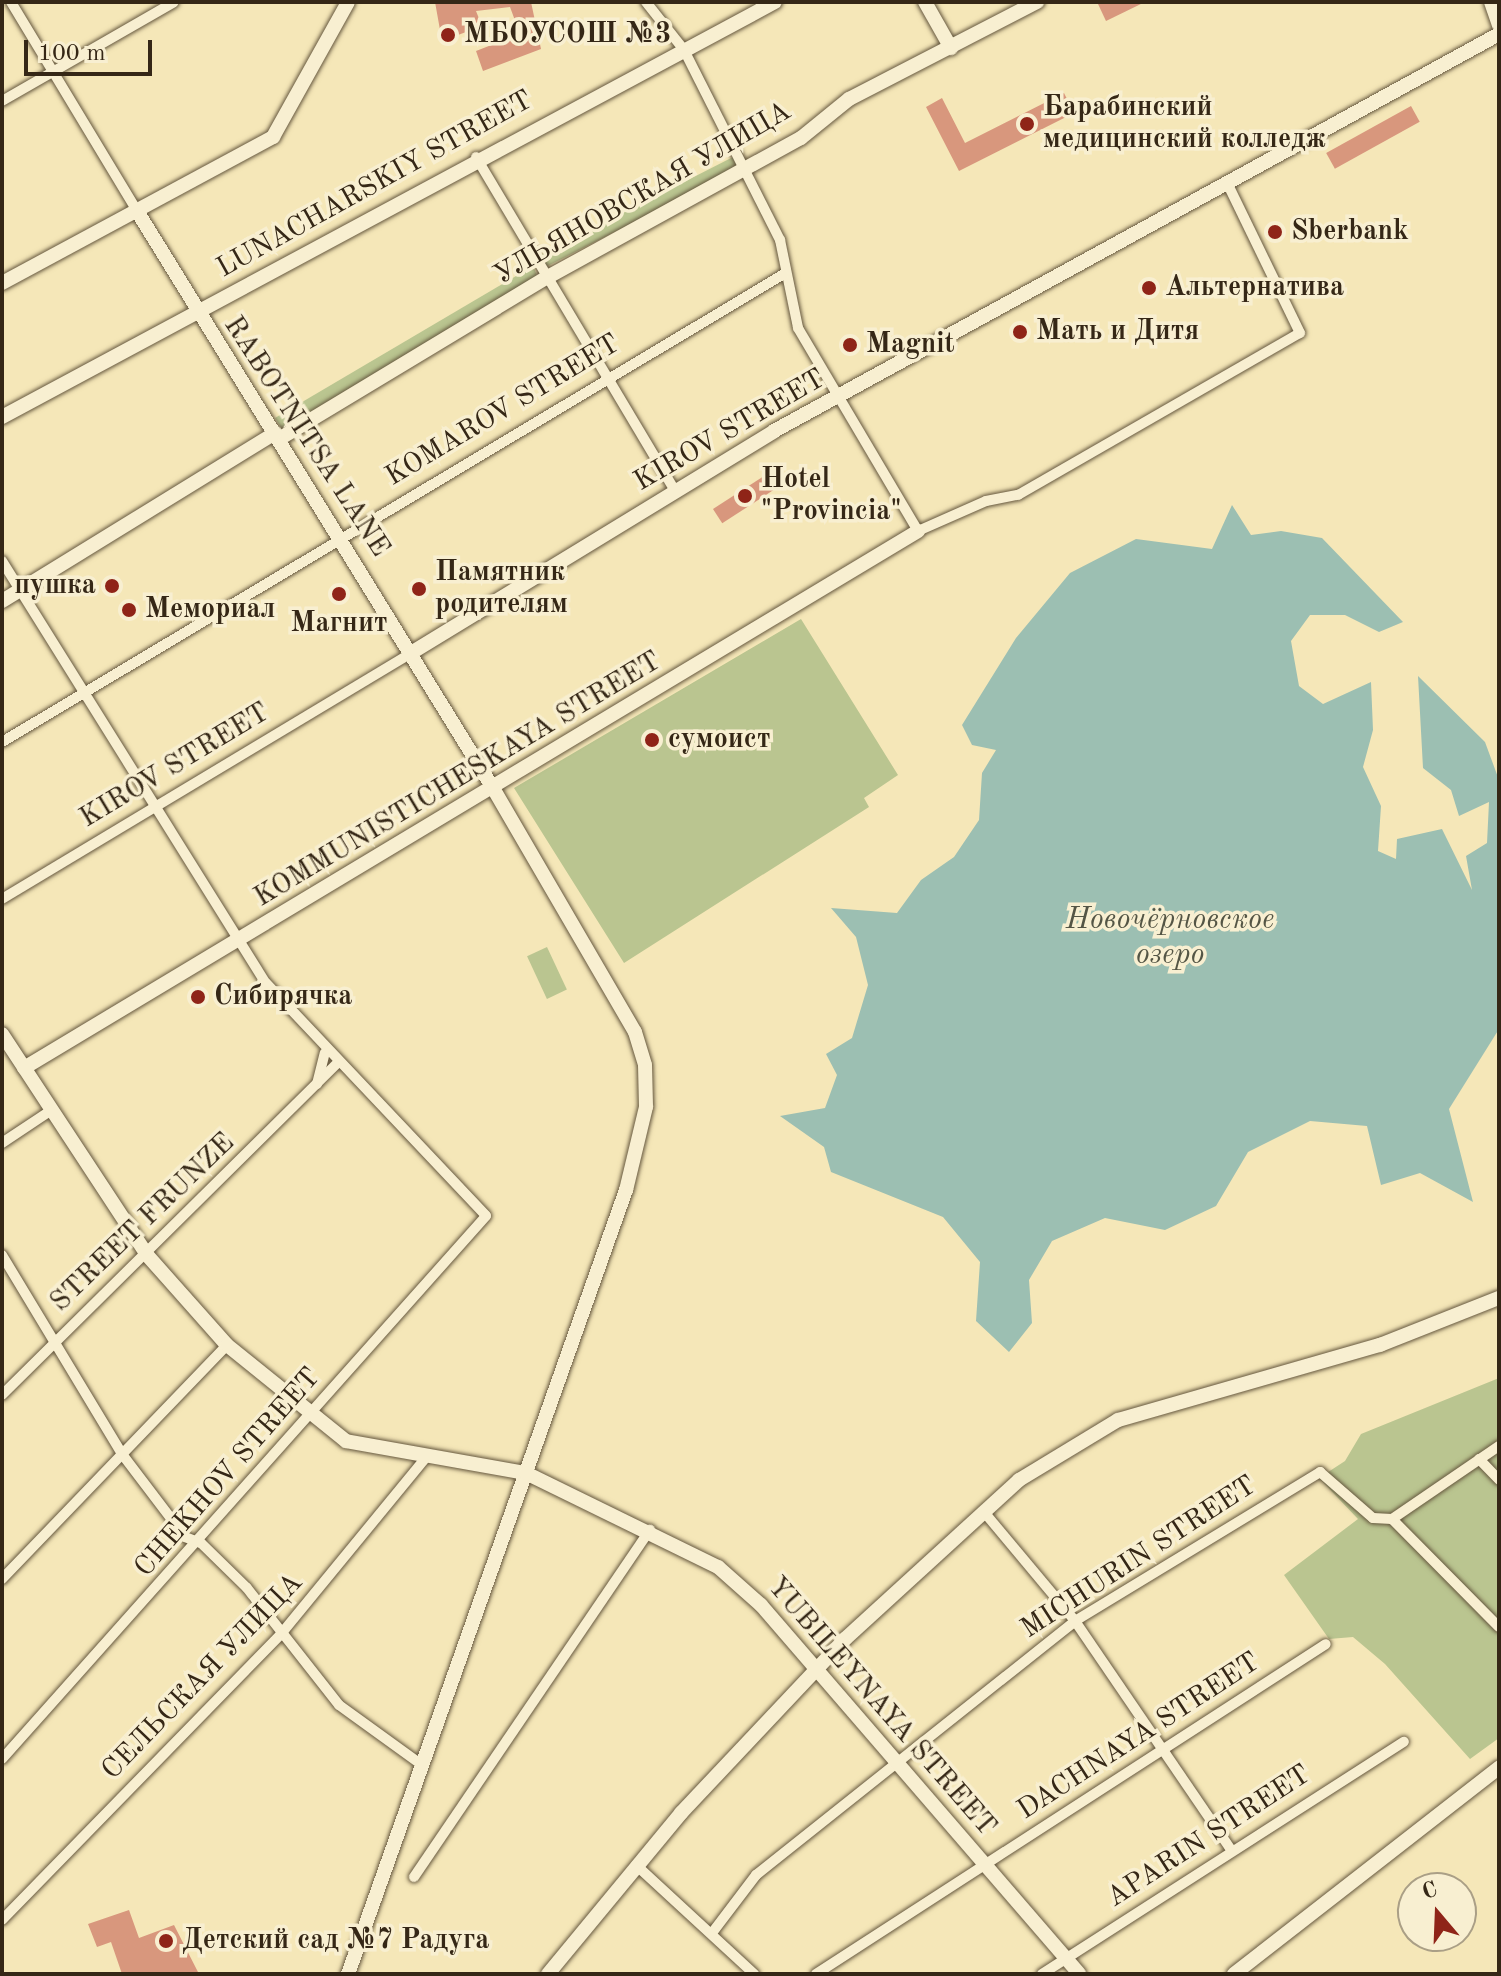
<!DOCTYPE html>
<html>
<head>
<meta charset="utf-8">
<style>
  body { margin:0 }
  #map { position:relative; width:1501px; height:1976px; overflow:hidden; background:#f5e7b8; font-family:"Old Standard TT",serif }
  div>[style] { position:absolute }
  .green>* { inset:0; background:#bac590; transform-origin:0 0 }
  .water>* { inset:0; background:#9cbfb2 }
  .building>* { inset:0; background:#d8977d; transform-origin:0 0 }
  .roads { filter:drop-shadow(0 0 2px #65573e) drop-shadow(0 0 2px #65573e) }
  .street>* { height:10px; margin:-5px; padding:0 5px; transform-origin:5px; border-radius:5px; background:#f8efd1 }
  .secondary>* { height:14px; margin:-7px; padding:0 7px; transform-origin:7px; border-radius:7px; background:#f8efd1 }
  .dots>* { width:22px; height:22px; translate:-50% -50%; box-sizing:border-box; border:4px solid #f8efd1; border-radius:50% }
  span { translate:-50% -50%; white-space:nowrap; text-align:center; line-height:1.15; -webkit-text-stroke:7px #f8efd1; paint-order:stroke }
  .poi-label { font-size:28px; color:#352716; font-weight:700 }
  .left { translate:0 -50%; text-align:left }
  .right { translate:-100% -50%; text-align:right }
  .street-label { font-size:28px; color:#352716 }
  .water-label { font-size:30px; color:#545545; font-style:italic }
  .frame { position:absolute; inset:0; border:4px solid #352716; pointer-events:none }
  .north { position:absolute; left:1397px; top:1872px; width:80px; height:80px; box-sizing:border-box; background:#f8efd1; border:2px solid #aa9f86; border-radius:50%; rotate:341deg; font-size:22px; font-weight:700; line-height:32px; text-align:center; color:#352716 }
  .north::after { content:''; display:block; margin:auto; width:28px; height:36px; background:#8f2418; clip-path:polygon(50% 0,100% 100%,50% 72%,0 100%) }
  .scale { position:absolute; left:24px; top:40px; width:128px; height:36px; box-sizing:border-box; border:4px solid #352716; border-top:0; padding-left:10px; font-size:24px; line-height:28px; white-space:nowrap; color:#352716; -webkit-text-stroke:6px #f8efd1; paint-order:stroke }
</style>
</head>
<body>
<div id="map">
  <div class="green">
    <i style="left:733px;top:157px;width:13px;height:218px;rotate:63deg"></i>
    <i style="clip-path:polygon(533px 266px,538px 278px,284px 432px,275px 418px)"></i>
    <i style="clip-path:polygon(801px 619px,898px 775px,864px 798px,869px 807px,624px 963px,514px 788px)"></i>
    <i style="left:547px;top:947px;width:47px;height:22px;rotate:65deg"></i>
    <i style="clip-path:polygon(1499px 1378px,1499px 1738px,1470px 1759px,1385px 1664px,1353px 1637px,1329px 1639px,1284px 1575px,1358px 1519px,1319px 1478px,1345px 1461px,1361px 1434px)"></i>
  </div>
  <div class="water">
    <i style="clip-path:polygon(1232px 505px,1251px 535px,1281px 531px,1322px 538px,1403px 622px,1379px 632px,1345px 615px,1310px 615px,1291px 641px,1299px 686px,1323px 704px,1371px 682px,1373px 730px,1363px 767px,1381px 806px,1378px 851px,1396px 859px,1397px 839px,1442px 829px,1472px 890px,1466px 856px,1487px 843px,1489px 802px,1459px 816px,1451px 790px,1423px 768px,1418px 676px,1485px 742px,1499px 780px,1499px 1029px,1449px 1109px,1473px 1202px,1420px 1173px,1381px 1185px,1367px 1126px,1310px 1121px,1248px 1152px,1216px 1206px,1165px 1230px,1105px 1218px,1052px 1241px,1029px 1280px,1032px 1323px,1009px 1352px,976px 1321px,980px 1262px,943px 1217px,831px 1172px,824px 1147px,780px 1116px,825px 1108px,837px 1075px,826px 1054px,852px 1038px,868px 985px,856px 937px,831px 908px,897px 913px,921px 880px,954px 857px,979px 820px,982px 773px,996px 750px,972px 745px,962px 725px,1016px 638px,1070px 573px,1136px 539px,1212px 549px)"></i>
  </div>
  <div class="building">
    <i style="clip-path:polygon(435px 2px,531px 2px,541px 49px,483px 71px,476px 51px,520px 34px,510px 7px,476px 11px,482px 26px,442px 41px)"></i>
    <i style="clip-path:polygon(1145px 2px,1106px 21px,1098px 4px,1101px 2px)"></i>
    <i style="clip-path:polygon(1064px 93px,1074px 113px,959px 171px,926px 107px,942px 98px,965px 143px)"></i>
    <i style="left:1411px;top:106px;width:18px;height:97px;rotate:61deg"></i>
    <i style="left:770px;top:472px;width:17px;height:68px;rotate:57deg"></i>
    <i style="clip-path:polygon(129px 1910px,139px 1938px,174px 1925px,199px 1974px,122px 1974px,111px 1942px,97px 1947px,88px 1924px)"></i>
  </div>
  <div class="roads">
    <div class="street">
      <i style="left:11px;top:2px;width:244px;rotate:58.9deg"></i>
      <i style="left:646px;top:2px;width:61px;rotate:51.6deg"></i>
      <i style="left:684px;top:50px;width:213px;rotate:63.2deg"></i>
      <i style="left:780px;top:240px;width:90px;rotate:78.4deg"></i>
      <i style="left:798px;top:328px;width:236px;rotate:59.4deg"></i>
      <i style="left:918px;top:531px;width:74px;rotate:-23.8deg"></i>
      <i style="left:986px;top:501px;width:33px;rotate:-11deg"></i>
      <i style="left:1018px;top:495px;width:325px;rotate:-29.9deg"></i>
      <i style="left:1300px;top:333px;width:162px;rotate:-115.9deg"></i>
      <i style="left:2px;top:101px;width:198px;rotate:-29.9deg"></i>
      <i style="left:476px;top:157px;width:389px;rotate:59.2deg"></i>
      <i style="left:2px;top:561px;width:498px;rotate:58deg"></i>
      <i style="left:266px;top:983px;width:320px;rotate:46.6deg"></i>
      <i style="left:486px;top:1216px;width:727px;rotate:131.71deg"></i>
      <i style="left:2px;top:742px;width:911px;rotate:-30.9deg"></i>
      <i style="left:2px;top:899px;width:477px;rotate:-31deg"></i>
      <i style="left:317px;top:1084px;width:32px;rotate:-76deg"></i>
      <i style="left:2px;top:1143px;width:58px;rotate:-33.7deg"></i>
      <i style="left:2px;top:1255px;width:232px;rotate:58.9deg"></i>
      <i style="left:122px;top:1454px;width:104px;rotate:52.8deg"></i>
      <i style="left:185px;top:1537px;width:17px;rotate:21deg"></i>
      <i style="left:201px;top:1543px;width:64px;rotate:44.4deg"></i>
      <i style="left:247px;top:1588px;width:149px;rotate:51.8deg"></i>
      <i style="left:339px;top:1705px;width:102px;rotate:35.9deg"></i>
      <i style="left:2px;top:1395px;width:473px;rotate:-44.7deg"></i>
      <i style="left:1479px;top:1459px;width:29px;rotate:46deg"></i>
      <i style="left:984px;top:1512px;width:142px;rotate:50.1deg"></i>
      <i style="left:1075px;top:1621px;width:278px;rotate:55.7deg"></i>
      <i style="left:1392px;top:1519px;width:152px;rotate:45.3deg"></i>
      <i style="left:2px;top:1579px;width:325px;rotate:-46.1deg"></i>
      <i style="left:636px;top:1865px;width:161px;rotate:42.7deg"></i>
      <i style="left:414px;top:1877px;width:420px;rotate:-55.8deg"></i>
      <i style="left:2px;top:1920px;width:400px;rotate:-45.7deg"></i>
      <i style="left:281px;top:1634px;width:230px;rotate:-50.6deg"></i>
      <i style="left:712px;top:1933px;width:73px;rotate:-52.8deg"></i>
      <i style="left:756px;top:1875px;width:408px;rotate:-38.5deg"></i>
      <i style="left:1075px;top:1621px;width:287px;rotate:-31.3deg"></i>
      <i style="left:1320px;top:1472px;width:70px;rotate:41deg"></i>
      <i style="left:1373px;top:1518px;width:19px;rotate:3deg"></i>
      <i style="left:1392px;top:1519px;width:130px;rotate:-34.3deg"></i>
      <i style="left:816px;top:1974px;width:607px;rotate:-32.91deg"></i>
      <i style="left:1042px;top:1974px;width:430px;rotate:-32.7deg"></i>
    </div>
    <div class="secondary">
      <i style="left:925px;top:2px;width:53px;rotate:60.5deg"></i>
      <i style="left:1491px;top:2px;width:24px;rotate:71deg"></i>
      <i style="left:137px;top:211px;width:678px;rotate:58.33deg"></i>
      <i style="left:493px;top:788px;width:282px;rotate:59.8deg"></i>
      <i style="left:635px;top:1032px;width:34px;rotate:73deg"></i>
      <i style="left:645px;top:1065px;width:42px;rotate:88.6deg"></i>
      <i style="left:646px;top:1107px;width:85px;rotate:103.5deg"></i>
      <i style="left:626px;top:1190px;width:832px;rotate:109.52deg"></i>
      <i style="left:2px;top:283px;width:308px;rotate:-28.3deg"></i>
      <i style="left:273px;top:137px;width:154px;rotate:-60.9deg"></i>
      <i style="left:2px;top:417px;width:877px;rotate:-28.23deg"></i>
      <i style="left:279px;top:439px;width:312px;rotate:-31.1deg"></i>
      <i style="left:546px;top:278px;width:291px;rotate:-28.8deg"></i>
      <i style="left:801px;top:138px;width:62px;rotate:-39.1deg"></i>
      <i style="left:849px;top:99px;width:212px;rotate:-27.3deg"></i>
      <i style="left:2px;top:601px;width:321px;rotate:-31.6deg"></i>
      <i style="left:411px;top:653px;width:426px;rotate:-31.4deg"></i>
      <i style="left:774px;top:431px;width:827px;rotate:-28.7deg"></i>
      <i style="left:2px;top:1034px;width:264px;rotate:56.7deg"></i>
      <i style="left:147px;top:1255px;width:120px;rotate:48.4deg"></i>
      <i style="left:227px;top:1345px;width:153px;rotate:38.9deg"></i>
      <i style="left:346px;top:1441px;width:183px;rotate:10.1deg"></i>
      <i style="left:526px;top:1473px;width:214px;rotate:26.1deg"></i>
      <i style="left:718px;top:1567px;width:57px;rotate:41.5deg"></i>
      <i style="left:761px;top:1605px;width:487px;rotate:49.2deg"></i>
      <i style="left:24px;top:1068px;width:1043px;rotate:-30.99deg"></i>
      <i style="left:548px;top:1974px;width:209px;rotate:-50.4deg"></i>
      <i style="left:681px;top:1813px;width:239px;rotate:-46.7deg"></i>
      <i style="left:845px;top:1639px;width:236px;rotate:-42.4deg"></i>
      <i style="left:1019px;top:1480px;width:116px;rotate:-31.2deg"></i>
      <i style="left:1118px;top:1420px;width:273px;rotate:-16deg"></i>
      <i style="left:1380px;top:1345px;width:128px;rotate:-21.6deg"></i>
      <i style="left:1234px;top:1974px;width:336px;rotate:-37.9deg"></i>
    </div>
  </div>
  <div class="dots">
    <i style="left:448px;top:35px;background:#8f2418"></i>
    <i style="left:1027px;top:124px;background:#8f2418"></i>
    <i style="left:1275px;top:232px;background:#8f2418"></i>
    <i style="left:1149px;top:288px;background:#8f2418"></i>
    <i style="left:1020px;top:332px;background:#8f2418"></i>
    <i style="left:850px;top:345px;background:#8f2418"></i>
    <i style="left:745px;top:496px;background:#8f2418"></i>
    <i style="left:112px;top:586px;background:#8f2418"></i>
    <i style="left:419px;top:589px;background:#8f2418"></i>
    <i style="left:339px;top:594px;background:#8f2418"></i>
    <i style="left:129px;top:610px;background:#8f2418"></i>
    <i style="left:652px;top:740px;background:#8f2418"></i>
    <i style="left:198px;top:997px;background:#8f2418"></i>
    <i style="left:166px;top:1941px;background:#8f2418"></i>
  </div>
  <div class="poi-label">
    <span class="left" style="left:464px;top:35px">МБОУСОШ №3</span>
    <span class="left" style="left:1043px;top:124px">Барабинский<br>медицинский колледж</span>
    <span class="left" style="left:1291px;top:232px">Sberbank</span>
    <span class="left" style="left:1165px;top:288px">Альтернатива</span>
    <span class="left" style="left:1036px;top:332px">Мать и Дитя</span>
    <span class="left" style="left:866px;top:345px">Magnit</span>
    <span class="left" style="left:761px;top:496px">Hotel<br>"Provincia"</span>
    <span class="left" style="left:435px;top:589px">Памятник<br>родителям</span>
    <span class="right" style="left:96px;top:586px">пушка</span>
    <span class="left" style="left:145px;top:610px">Мемориал</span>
    <span style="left:339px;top:624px">Магнит</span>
    <span class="left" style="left:668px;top:740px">сумоист</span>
    <span class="left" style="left:214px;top:997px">Сибирячка</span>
    <span class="left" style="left:182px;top:1941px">Детский сад №7 Радуга</span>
  </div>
  <div class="street-label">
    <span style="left:375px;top:185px;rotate:-29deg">LUNACHARSKIY STREET</span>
    <span style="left:643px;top:194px;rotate:-30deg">УЛЬЯНОВСКАЯ УЛИЦА</span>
    <span style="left:503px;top:411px;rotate:-31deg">KOMAROV STREET</span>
    <span style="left:730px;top:431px;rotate:-30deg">KIROV STREET</span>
    <span style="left:306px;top:437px;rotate:57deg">RABOTNITSA LANE</span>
    <span style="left:175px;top:766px;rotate:-31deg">KIROV STREET</span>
    <span style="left:458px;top:780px;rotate:-31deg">KOMMUNISTICHESKAYA STREET</span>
    <span style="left:143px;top:1223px;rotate:-44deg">STREET FRUNZE</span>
    <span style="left:228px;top:1473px;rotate:-49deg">CHEKHOV STREET</span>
    <span style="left:1139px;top:1558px;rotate:-33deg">MICHURIN STREET</span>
    <span style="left:203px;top:1677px;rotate:-46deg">СЕЛЬСКАЯ УЛИЦА</span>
    <span style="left:881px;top:1707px;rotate:49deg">YUBILEYNAYA STREET</span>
    <span style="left:1139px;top:1737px;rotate:-33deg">DACHNAYA STREET</span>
    <span style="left:1209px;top:1837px;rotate:-33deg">APARIN STREET</span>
  </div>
  <div class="water-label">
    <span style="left:1170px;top:937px">Новочёрновское<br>озеро</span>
  </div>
  <div class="frame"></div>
  <div class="north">С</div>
  <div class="scale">100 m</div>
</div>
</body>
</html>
